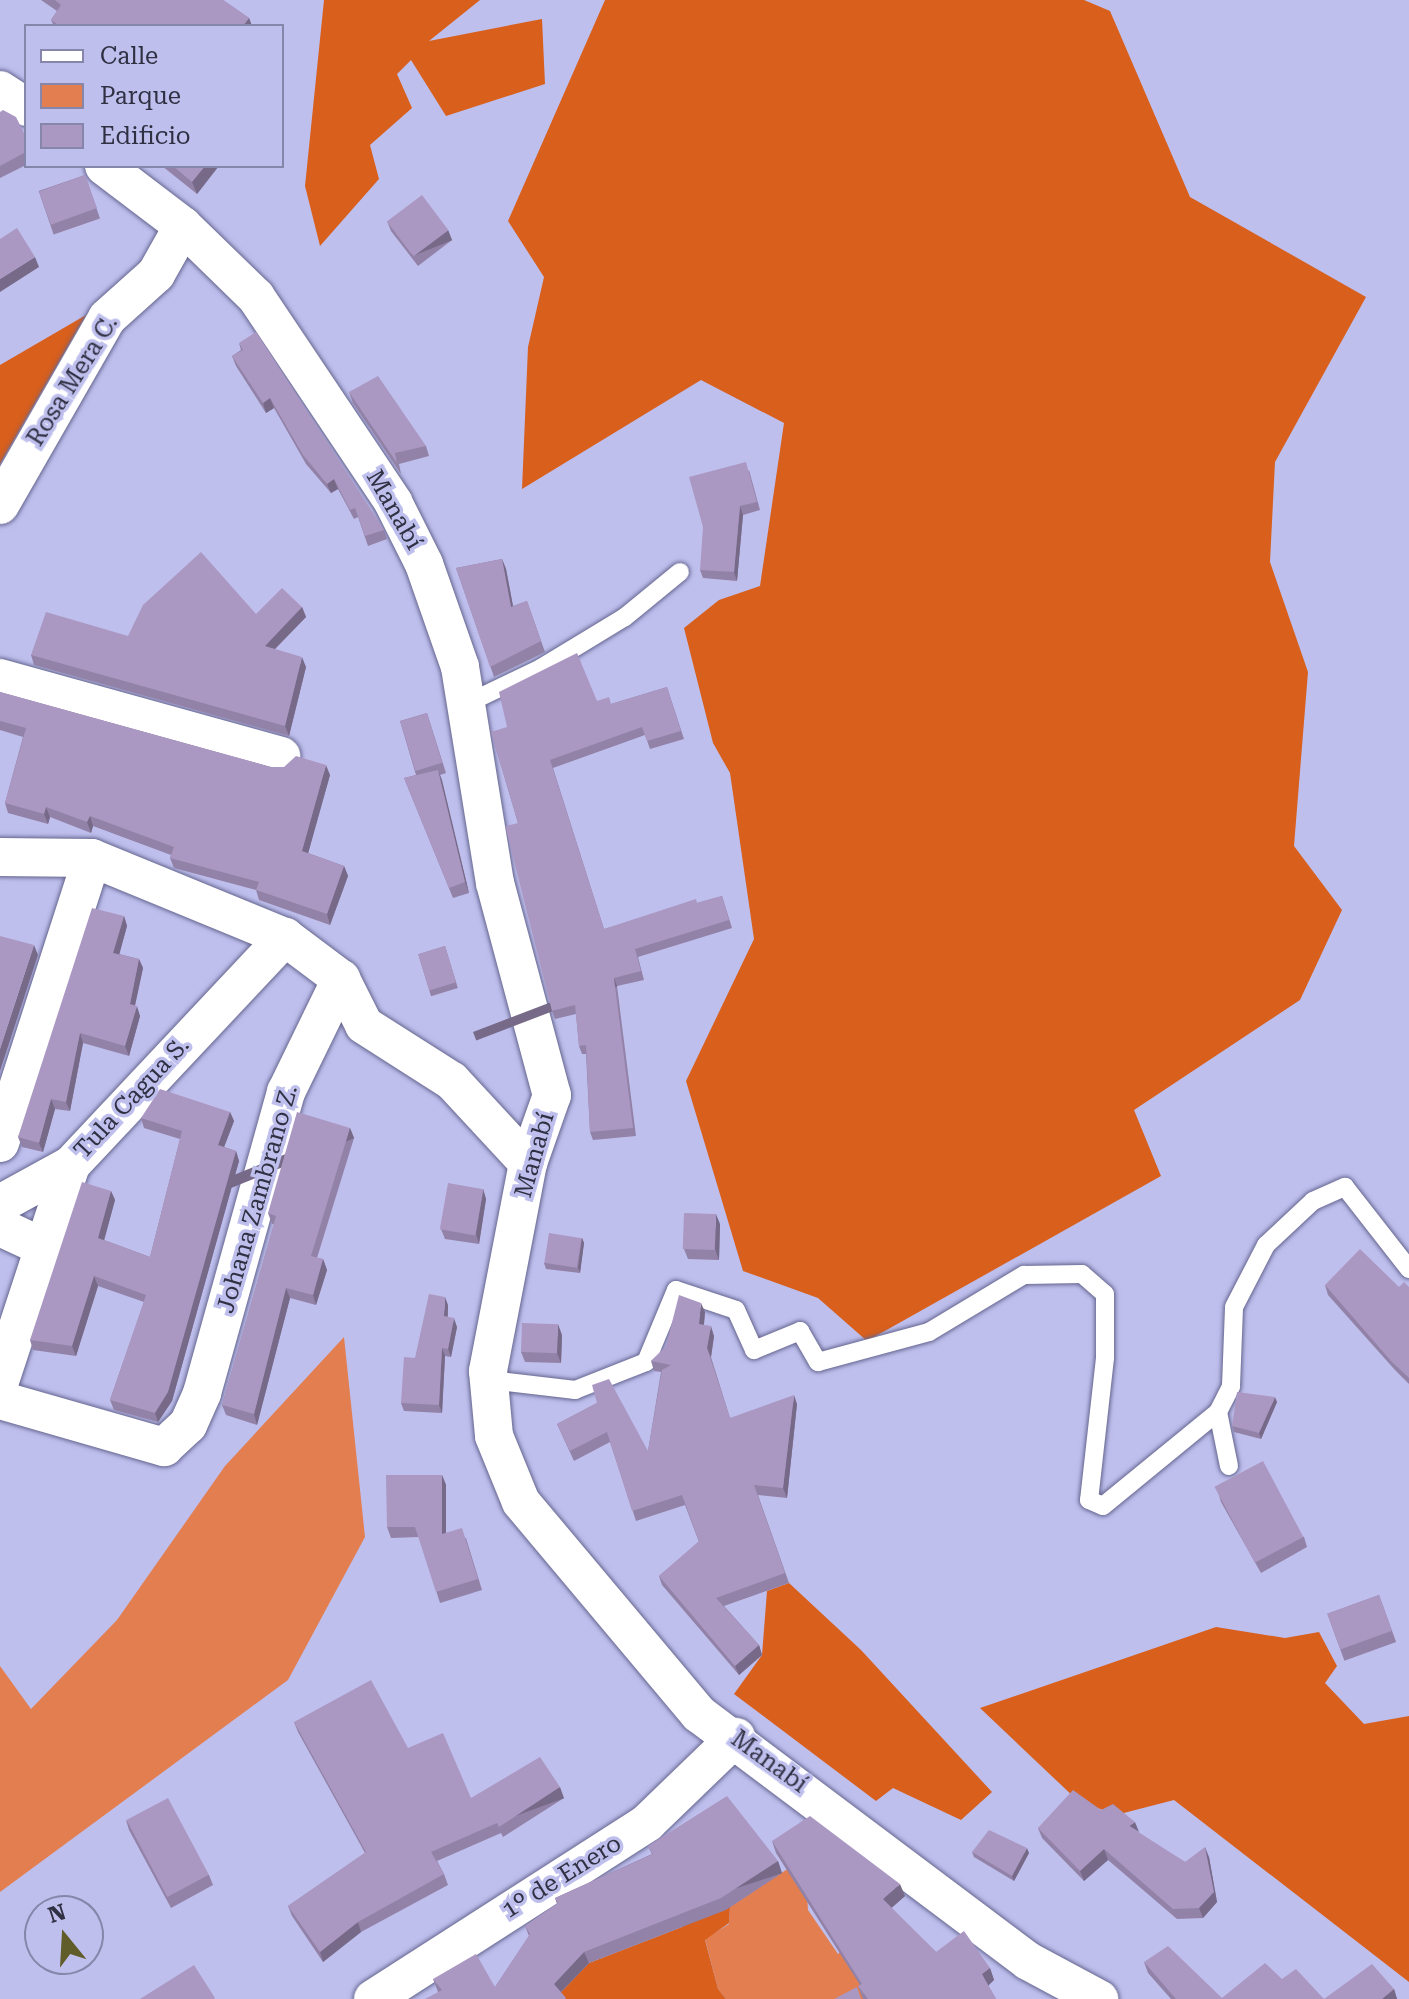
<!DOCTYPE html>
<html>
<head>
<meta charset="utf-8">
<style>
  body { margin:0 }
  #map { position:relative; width:1409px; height:1999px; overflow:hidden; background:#bfbfee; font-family:"Roboto Serif",serif }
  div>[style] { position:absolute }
  .green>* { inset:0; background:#e27e4f }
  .forest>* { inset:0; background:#d85f1c }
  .roads { filter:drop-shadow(0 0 2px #65658f) drop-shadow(0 0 2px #65658f) }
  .lane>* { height:18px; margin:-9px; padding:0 9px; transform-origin:9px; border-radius:9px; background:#fff }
  .street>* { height:38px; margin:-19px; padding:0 19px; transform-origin:19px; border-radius:19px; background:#fff }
  .wall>* { inset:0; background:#9282a7; transform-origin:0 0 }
  .shaded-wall>* { inset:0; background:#776a88; transform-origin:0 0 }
  .building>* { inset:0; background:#aa97c2; transform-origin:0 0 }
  span { translate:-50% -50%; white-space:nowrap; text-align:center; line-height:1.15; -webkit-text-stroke:7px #bfbfee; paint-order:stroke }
  .street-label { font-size:24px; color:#303043 }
  .legend { position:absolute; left:24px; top:24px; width:260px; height:144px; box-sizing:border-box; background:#bfbfee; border:2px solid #8686aa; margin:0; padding:10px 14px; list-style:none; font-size:24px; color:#303043 }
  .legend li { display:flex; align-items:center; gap:16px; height:40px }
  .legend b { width:40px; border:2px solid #8686aa }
  .north { position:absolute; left:24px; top:1895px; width:80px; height:80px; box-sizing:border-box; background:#bfbfee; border:2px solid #8686aa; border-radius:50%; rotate:342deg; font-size:22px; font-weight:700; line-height:32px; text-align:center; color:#303043 }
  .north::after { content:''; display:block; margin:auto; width:28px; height:36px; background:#615d2a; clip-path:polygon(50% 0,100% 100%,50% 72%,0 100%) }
</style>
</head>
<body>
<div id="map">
  <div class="green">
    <i style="clip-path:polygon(344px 1337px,365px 1537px,288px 1680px,0 1892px,0 1666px,31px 1709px,117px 1620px,225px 1466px)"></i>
    <i style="clip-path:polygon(789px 1868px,807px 1895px,808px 1910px,838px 1954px,859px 1937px,926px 1999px,726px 1999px,718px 1989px,705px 1939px,729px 1924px,730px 1907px)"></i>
  </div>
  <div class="forest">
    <i style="clip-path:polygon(324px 0,480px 0,429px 41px,542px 19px,545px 84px,446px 116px,411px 60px,397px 74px,412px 108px,370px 145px,379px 179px,320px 246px,305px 186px)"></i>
    <i style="clip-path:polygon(605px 0,1084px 0,1110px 11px,1190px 197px,1366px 297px,1275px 462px,1270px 562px,1308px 672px,1294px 846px,1342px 910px,1300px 1000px,1134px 1110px,1161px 1176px,867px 1341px,818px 1298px,743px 1271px,686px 1081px,754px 939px,730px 773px,713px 743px,684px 628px,719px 600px,760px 586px,784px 423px,701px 380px,522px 489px,528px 347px,544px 277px,508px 221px)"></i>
    <i style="clip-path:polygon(86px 315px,0 464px,0 365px)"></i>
    <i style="clip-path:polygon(789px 1583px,861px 1650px,992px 1792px,961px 1820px,893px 1788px,876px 1801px,734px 1694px,762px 1655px,767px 1591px)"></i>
    <i style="clip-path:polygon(1216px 1627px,1285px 1638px,1319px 1632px,1337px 1666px,1325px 1683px,1364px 1724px,1409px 1716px,1409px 1982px,1174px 1800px,1116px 1815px,1077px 1800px,980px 1708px)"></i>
    <i style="clip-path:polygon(715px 1886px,730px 1907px,729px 1923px,705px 1940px,718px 1989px,726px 1999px,564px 1999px,560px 1993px,589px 1963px,682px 1927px)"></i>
  </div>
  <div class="roads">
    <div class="lane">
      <i style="left:468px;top:703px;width:81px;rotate:-25.6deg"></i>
      <i style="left:541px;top:668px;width:98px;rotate:-31.3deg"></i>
      <i style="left:625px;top:617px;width:71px;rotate:-39.3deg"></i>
      <i style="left:490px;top:1380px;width:86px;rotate:6.7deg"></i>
      <i style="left:575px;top:1390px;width:76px;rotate:-21.5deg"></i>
      <i style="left:646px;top:1362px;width:78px;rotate:-67.4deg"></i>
      <i style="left:676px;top:1290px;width:63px;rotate:18.4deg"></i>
      <i style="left:736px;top:1310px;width:44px;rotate:65.8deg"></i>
      <i style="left:754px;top:1350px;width:50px;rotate:-22.4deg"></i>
      <i style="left:800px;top:1331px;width:36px;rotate:60deg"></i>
      <i style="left:818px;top:1362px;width:115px;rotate:-15.1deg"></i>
      <i style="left:929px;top:1332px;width:111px;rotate:-31deg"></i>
      <i style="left:1024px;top:1275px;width:58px;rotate:-1deg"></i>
      <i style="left:1082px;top:1274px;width:30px;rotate:41deg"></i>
      <i style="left:1105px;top:1294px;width:64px;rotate:90deg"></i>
      <i style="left:1105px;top:1358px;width:143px;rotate:96.4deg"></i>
      <i style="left:1089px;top:1500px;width:15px;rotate:23deg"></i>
      <i style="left:1103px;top:1506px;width:149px;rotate:-39.3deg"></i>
      <i style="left:1218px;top:1412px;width:29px;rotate:-63deg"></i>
      <i style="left:1231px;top:1386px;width:79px;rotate:-87.8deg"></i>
      <i style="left:1234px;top:1307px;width:70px;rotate:-62.7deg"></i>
      <i style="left:1266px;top:1245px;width:64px;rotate:-43.1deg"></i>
      <i style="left:1313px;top:1201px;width:35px;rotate:-24deg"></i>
      <i style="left:1345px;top:1187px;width:104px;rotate:52deg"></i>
      <i style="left:1218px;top:1412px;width:55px;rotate:78.5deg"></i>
    </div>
    <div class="street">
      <i style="left:0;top:90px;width:31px;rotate:33deg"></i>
      <i style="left:104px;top:166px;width:99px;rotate:37.2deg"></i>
      <i style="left:183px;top:226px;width:102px;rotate:44.2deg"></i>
      <i style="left:256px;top:297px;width:247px;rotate:56.2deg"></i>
      <i style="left:393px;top:502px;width:69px;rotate:63.4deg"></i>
      <i style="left:424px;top:564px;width:109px;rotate:70.7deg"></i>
      <i style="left:460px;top:667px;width:219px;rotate:80.8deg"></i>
      <i style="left:495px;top:883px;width:220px;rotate:75deg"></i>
      <i style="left:552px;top:1095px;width:72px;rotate:109.4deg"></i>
      <i style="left:528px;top:1163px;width:212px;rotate:100.9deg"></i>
      <i style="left:488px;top:1371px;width:65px;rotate:84.7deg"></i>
      <i style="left:494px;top:1436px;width:71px;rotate:67.8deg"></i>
      <i style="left:521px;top:1502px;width:277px;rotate:50deg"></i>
      <i style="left:699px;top:1714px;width:411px;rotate:36.9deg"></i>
      <i style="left:1028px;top:1961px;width:81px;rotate:28.2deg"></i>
      <i style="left:0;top:505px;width:215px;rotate:-60.2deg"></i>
      <i style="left:107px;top:318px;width:66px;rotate:-41.9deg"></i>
      <i style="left:156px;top:274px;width:55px;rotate:-60.6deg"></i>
      <i style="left:0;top:678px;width:292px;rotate:15.5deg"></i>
      <i style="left:0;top:857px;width:92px;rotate:0.6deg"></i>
      <i style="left:92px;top:858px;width:209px;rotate:22.3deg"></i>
      <i style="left:285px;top:937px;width:70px;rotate:36.9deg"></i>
      <i style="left:341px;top:979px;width:51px;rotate:63.4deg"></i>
      <i style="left:364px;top:1025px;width:104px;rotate:32.5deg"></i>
      <i style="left:452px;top:1081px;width:112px;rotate:47.2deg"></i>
      <i style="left:0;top:1143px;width:299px;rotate:-72.1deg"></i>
      <i style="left:0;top:1204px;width:81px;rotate:-28.8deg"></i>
      <i style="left:0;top:1227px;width:50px;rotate:25deg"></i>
      <i style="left:0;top:1381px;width:227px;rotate:-71.8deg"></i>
      <i style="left:71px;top:1165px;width:313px;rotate:-46.8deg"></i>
      <i style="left:0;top:1400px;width:171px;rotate:16deg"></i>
      <i style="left:164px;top:1447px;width:33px;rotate:-43deg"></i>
      <i style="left:188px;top:1425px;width:35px;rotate:-66deg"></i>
      <i style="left:202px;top:1393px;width:313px;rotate:-74.4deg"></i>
      <i style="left:286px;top:1092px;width:126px;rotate:-64deg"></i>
      <i style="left:373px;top:1999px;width:326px;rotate:-32.7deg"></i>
      <i style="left:647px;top:1823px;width:124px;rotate:-44deg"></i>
    </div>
  </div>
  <div class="wall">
    <i style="clip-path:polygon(41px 0,223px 0,249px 18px,252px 26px,54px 26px,51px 20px,57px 11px)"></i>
    <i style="clip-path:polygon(0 112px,26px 137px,26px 165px,0 178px)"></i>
    <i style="clip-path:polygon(162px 166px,217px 166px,218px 167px,197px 194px)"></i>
    <i style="left:85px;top:175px;width:46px;height:49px;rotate:71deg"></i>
    <i style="clip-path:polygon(387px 221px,448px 230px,452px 240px,418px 266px,391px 231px)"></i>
    <i style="clip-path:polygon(239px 343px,384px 530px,387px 539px,368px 546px,358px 517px,354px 519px,338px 489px,331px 493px,306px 464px,274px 408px,266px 413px,236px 366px,232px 356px,241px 350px)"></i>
    <i style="clip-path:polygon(349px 392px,426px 446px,429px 456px,399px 464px,401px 474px,353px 403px)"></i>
    <i style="clip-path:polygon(749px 470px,760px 510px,743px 515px,737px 581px,703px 578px,700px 570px)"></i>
    <i style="clip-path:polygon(502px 559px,506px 569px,513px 606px,527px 601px,545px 652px,494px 677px,456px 568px)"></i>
    <i style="clip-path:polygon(302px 607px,306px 617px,275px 649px,306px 667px,289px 736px,34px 665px,31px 655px,128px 636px)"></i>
    <i style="clip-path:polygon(667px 687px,684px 739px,650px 749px,645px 735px,553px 768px,604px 929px,722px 896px,732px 928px,638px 957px,644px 980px,617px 986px,636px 1136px,593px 1140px,590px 1132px,586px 1054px,582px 1054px,579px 1046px,576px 1014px,555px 1019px,552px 1011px,518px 823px,491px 732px,611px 704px)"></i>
    <i style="clip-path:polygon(0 692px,271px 767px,330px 775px,308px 853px,344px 866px,348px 876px,330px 925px,259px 900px,256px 890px,174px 868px,170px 858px,171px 855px,93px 826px,91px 833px,50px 817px,48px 824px,8px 813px,5px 803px,23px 737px,0 730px)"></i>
    <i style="clip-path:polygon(427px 713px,446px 773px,440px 775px,469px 893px,453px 898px,404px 778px,416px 775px,400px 721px)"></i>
    <i style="clip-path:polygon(124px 916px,127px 926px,119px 954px,139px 959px,143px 968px,135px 1006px,140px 1016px,129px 1056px,83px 1043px,70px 1111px,55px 1109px,43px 1152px,22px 1147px,18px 1137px)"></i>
    <i style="left:445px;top:946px;width:44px;height:28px;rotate:73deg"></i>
    <i style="clip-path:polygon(230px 1112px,234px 1121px,224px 1147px,236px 1151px,239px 1161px,172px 1401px,158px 1422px,114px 1410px,110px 1400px,144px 1302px,98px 1286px,76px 1356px,33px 1350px,30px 1340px,111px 1191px,115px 1200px,104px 1240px,150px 1257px,180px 1139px,144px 1128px,141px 1118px)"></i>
    <i style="clip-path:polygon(350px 1128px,354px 1138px,317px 1258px,323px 1259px,327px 1270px,316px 1305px,290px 1298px,257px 1425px,226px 1415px,222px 1405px,274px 1224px,272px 1224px,268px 1213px)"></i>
    <i style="clip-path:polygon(483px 1189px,486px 1199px,479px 1244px,445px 1239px,441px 1229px)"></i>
    <i style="clip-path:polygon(720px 1224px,719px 1260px,688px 1259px,684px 1249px)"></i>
    <i style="clip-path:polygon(582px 1238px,584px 1243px,580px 1273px,546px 1269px,544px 1263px)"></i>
    <i style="clip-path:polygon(1325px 1285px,1409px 1287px,1409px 1384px,1395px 1370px,1328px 1295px)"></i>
    <i style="clip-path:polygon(448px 1305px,448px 1317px,457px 1327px,451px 1357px,445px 1356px,442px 1413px,404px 1411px,401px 1403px,415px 1358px)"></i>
    <i style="clip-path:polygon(705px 1312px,704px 1325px,714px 1336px,711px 1357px,730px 1418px,797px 1404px,787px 1498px,758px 1495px,789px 1583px,724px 1606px,759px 1645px,762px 1655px,739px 1675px,662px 1585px,659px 1576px,699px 1542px,685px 1505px,636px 1521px,610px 1442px,574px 1461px,557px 1424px,597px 1403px,648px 1451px,661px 1372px,654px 1371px,651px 1361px)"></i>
    <i style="clip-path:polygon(562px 1335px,561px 1363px,525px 1362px,521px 1352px)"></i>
    <i style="clip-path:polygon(1277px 1402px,1261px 1439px,1234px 1432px,1232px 1426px)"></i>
    <i style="clip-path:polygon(442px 1475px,446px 1485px,446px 1533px,466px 1538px,482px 1590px,440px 1603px,419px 1537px,391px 1538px,387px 1527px)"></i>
    <i style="clip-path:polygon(1218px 1492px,1304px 1537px,1307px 1547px,1261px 1573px,1221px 1502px)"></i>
    <i style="left:1379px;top:1595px;width:50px;height:55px;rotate:70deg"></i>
    <i style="clip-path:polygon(294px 1722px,408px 1748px,471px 1798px,564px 1798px,503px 1837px,501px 1833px,437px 1861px,444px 1874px,448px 1885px,361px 1932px,323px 1962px,292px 1916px,288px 1906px,365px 1853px,298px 1732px)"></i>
    <i style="clip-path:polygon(1101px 1810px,1185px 1862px,1209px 1857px,1217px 1902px,1203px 1918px,1177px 1919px,1108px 1860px,1084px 1881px,1042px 1838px,1038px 1828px)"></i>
    <i style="clip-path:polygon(126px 1820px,209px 1875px,213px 1885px,171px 1908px,129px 1830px)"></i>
    <i style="clip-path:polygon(772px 1841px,905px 1896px,891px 1908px,936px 1952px,990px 1968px,994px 1980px,988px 1985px,996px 1999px,863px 1999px,858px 1986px,860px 1985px,776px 1853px)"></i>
    <i style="clip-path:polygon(648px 1846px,778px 1861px,782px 1873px,726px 1910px,589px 1963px,561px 1992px,438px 1992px,433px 1979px,495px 1987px,529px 1936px,525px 1926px,557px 1904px,555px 1898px,652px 1854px)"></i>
    <i style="clip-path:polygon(972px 1852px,1029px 1853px,1014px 1881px,974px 1857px)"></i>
    <i style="clip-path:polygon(1144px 1962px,1222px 1998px,1282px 1979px,1324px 1999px,1394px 1989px,1397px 1999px,1171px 1999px,1148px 1973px)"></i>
  </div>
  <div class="shaded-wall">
    <i style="clip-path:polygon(249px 18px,252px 26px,243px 26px)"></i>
    <i style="clip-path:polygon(205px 166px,217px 166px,218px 167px,197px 194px,192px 182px)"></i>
    <i style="left:448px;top:230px;width:11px;height:43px;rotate:68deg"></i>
    <i style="clip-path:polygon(35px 257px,39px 267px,0 292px,0 279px)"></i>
    <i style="clip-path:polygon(270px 398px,274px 408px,266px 413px,263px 403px)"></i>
    <i style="clip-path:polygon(334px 479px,338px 489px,331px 493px,327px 484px)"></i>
    <i style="clip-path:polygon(740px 506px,743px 515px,737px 581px,734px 572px)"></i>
    <i style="clip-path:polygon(502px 559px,506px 569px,515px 617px,511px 607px)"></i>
    <i style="clip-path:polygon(302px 607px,306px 617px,268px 656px,265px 646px)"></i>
    <i style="clip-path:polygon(302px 657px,306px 667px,289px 736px,285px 726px)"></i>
    <i style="clip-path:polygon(326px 765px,330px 775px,306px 861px,302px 851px)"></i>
    <i style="clip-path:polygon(438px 770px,442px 780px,469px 893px,465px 882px)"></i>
    <i style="clip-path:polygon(46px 807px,50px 817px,48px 824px,44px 814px)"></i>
    <i style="clip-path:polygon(90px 816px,93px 826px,91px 833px,87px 822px)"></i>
    <i style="clip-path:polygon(344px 866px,348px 876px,330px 925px,327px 914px)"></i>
    <i style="clip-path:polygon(124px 916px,127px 926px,117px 963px,113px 953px)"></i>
    <i style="clip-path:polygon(34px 945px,38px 955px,0 1071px,0 1049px)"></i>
    <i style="clip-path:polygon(139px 959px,143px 968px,133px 1014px,130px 1004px)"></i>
    <i style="left:614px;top:978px;width:9px;height:151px;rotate:69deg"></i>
    <i style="clip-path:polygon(137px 1006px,140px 1016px,129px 1056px,125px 1046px)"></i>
    <i style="clip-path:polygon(80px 1033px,83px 1043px,70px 1111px,66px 1102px)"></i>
    <i style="clip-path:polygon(51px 1099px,55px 1109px,43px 1152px,39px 1143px)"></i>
    <i style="clip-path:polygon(230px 1112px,234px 1121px,221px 1155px,218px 1145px)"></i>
    <i style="left:350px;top:1128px;width:11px;height:134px;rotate:68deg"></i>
    <i style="clip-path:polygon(236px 1151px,239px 1161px,172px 1401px,158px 1422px,155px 1413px)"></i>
    <i style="clip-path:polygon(483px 1189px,486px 1199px,479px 1244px,476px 1234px)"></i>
    <i style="clip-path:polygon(111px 1191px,115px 1200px,102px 1248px,98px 1238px)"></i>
    <i style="clip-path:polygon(716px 1214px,720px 1224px,719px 1260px,715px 1249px)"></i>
    <i style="clip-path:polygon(582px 1238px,584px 1243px,580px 1273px,578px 1268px)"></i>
    <i style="clip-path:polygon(323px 1259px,327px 1270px,316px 1305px,313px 1295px)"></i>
    <i style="clip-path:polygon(94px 1276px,98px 1286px,76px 1356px,72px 1346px)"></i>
    <i style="clip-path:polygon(286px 1288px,290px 1298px,257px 1425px,254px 1414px)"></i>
    <i style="clip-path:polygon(445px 1297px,448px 1305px,447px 1325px,444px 1316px)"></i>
    <i style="clip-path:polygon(701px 1303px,705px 1312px,703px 1334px,699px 1324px)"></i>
    <i style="clip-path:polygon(454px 1318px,457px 1327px,451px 1357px,448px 1349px)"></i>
    <i style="clip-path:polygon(558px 1324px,562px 1335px,561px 1363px,557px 1353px)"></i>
    <i style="clip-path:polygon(711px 1326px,714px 1336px,711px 1357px,707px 1348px)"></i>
    <i style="clip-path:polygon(442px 1348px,445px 1356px,442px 1413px,439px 1405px)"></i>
    <i style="clip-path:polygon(794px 1395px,797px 1404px,787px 1498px,783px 1488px)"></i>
    <i style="clip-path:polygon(1275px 1397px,1277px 1402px,1261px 1439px,1259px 1433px)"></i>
    <i style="clip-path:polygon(442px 1475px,446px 1485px,446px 1544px,442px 1534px)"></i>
    <i style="clip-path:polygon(759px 1645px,762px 1655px,739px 1675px,735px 1666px)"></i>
    <i style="left:560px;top:1787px;width:12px;height:73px;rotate:70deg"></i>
    <i style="clip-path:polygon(1135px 1822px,1139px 1832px,1129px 1826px)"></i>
    <i style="clip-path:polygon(1205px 1847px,1209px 1857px,1217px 1902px,1203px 1918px,1199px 1908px)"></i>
    <i style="clip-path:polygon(1027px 1848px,1029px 1853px,1014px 1881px,1012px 1876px)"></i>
    <i style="clip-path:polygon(1104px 1849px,1108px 1860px,1084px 1881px,1080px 1871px)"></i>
    <i style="left:778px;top:1861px;width:13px;height:68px;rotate:72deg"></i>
    <i style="clip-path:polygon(900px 1884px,905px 1896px,887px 1912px,883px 1899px)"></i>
    <i style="clip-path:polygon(358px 1922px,361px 1932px,323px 1962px,320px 1952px)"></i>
    <i style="clip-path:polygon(584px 1952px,589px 1963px,558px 1995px,554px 1984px)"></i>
    <i style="clip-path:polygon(990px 1968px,994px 1980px,987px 1987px,982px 1974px)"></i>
    <i style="clip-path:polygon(1394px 1989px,1397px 1999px,1382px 1999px)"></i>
  </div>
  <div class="building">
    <i style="clip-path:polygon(55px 0,223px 0,249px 18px,243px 26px,60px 26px,51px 20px,61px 5px)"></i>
    <i style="clip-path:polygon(3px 110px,16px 117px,26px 137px,26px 152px,0 166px,0 112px)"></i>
    <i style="clip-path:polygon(173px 166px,205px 166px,192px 182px)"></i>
    <i style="left:85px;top:175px;width:35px;height:49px;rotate:70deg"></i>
    <i style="left:422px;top:195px;width:44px;height:44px;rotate:53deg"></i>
    <i style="clip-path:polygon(17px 228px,35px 257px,0 279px,0 239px)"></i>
    <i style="clip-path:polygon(256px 332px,384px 530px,365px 536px,355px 508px,350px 510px,334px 479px,327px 484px,303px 455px,270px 398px,263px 403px,232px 356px,243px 350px,239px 343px)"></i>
    <i style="clip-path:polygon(378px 376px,426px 446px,395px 453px,397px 463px,349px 392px)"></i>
    <i style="clip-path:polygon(746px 462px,757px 502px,740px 506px,734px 572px,700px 570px,703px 527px,689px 477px)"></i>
    <i style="clip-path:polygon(201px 552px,256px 614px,282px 588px,302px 607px,265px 646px,302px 657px,285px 726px,31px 655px,46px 612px,128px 636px,143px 605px)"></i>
    <i style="clip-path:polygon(502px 559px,511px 607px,527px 601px,541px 641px,490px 667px,456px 568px)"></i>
    <i style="clip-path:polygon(577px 653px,597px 701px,609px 697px,611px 704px,667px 687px,681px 731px,647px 741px,642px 727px,550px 760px,604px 929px,696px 899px,697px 903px,722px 896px,729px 920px,635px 949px,641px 971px,614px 978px,633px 1128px,590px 1132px,586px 1045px,579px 1046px,575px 1005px,552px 1011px,507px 833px,506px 826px,518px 823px,491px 732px,507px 727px,499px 692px)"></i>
    <i style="clip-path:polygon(0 692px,271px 767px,284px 767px,296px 756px,326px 765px,302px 851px,344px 866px,327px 914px,256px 890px,259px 882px,170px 858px,174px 847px,90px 816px,87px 822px,46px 807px,44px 814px,5px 803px,26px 728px,0 721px)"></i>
    <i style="left:427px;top:713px;width:52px;height:28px;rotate:73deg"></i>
    <i style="clip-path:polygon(438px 770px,465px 882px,449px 888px,404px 778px)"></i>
    <i style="clip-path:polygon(92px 908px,124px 916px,113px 953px,139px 959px,130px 1004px,137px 1006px,125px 1046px,80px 1033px,66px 1102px,51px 1099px,39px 1143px,18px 1137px)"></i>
    <i style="clip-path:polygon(0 936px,34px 945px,0 1049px)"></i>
    <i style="left:445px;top:946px;width:38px;height:28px;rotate:73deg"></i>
    <i style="clip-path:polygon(160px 1089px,230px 1112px,218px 1145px,236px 1151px,168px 1392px,155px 1413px,110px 1400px,146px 1295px,94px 1276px,72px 1346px,30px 1340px,82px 1182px,111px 1191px,98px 1238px,150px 1257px,182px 1131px,141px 1118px)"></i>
    <i style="clip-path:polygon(297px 1112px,350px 1128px,311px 1256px,323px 1259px,313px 1295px,286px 1288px,254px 1414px,222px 1405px,276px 1216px,268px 1213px)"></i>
    <i style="left:448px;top:1183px;width:36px;height:47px;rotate:10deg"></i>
    <i style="left:684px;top:1213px;width:32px;height:36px;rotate:2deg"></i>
    <i style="left:549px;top:1233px;width:33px;height:30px;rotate:9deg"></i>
    <i style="clip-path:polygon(1360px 1249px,1399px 1287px,1404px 1282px,1409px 1287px,1409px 1378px,1391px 1361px,1325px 1285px)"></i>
    <i style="clip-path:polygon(429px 1294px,445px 1297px,444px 1316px,454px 1318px,448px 1349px,442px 1348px,439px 1405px,401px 1403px,404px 1357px,415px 1358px)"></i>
    <i style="clip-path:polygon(679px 1295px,701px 1303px,699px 1324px,711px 1326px,707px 1348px,730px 1418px,794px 1395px,783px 1488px,754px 1485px,785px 1573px,716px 1598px,759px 1645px,735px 1666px,659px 1576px,699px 1541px,682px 1495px,632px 1511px,607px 1432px,570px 1451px,557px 1424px,597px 1403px,592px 1385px,609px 1379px,648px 1451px,662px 1370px,671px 1365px,651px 1361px,666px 1346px)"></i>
    <i style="left:522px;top:1323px;width:36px;height:29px;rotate:2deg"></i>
    <i style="clip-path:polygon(1237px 1392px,1275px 1397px,1259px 1433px,1232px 1426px)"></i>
    <i style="left:1263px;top:1461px;width:86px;height:55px;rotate:62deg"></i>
    <i style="clip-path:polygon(386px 1475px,442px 1475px,442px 1534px,462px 1528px,478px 1579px,436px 1592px,415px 1527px,387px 1527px)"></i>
    <i style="left:1379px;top:1595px;width:38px;height:55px;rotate:70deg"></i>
    <i style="clip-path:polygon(371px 1680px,408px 1748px,443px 1733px,471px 1798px,540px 1757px,560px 1787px,499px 1827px,497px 1823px,431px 1852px,444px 1874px,358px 1922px,320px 1952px,288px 1906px,366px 1852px,294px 1722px)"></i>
    <i style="clip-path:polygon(1073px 1790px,1101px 1810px,1113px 1804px,1135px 1822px,1129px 1826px,1185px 1862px,1205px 1847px,1214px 1892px,1199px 1908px,1173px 1909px,1104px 1849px,1080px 1871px,1038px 1828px)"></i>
    <i style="clip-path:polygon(727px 1796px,778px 1861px,721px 1898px,584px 1952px,554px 1984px,566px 1998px,565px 1999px,425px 1999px,442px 1990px,433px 1979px,476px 1954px,495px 1987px,530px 1934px,525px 1926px,558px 1903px,555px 1898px,653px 1854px,648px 1846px)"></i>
    <i style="left:168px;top:1798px;width:87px;height:47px;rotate:62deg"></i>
    <i style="clip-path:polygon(810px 1816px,900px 1884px,883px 1899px,936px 1952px,964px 1931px,990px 1968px,982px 1974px,996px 1999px,868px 1999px,858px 1986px,862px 1984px,772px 1841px)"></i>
    <i style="clip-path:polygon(989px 1830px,1027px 1848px,1012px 1876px,972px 1852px)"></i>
    <i style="clip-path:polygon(1168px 1946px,1222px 1998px,1265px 1963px,1282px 1979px,1296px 1969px,1324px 1999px,1372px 1964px,1394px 1989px,1382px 1999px,1176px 1999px,1144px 1962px)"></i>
    <i style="clip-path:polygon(194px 1965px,215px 1998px,214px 1999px,140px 1999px)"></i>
    <i style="clip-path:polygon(857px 1987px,861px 1999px,834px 1999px)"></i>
  </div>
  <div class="street-label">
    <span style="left:73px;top:381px;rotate:-58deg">Rosa Mera C.</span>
    <span style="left:394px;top:510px;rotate:60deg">Manabí</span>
    <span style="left:132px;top:1098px;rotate:-47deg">Tula Cagua S.</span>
    <span style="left:535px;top:1155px;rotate:-74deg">Manabí</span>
    <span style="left:258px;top:1199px;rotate:-74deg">Johana Zambrano Z.</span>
    <span style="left:769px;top:1762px;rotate:36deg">Manabí</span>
    <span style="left:562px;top:1877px;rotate:-32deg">1º de Enero</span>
  </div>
  <ul class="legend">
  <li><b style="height:10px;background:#fff"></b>Calle</li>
  <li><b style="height:22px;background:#e27e4f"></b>Parque</li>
  <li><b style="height:22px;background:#aa97c2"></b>Edificio</li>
  </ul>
  <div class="north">N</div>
</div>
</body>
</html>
